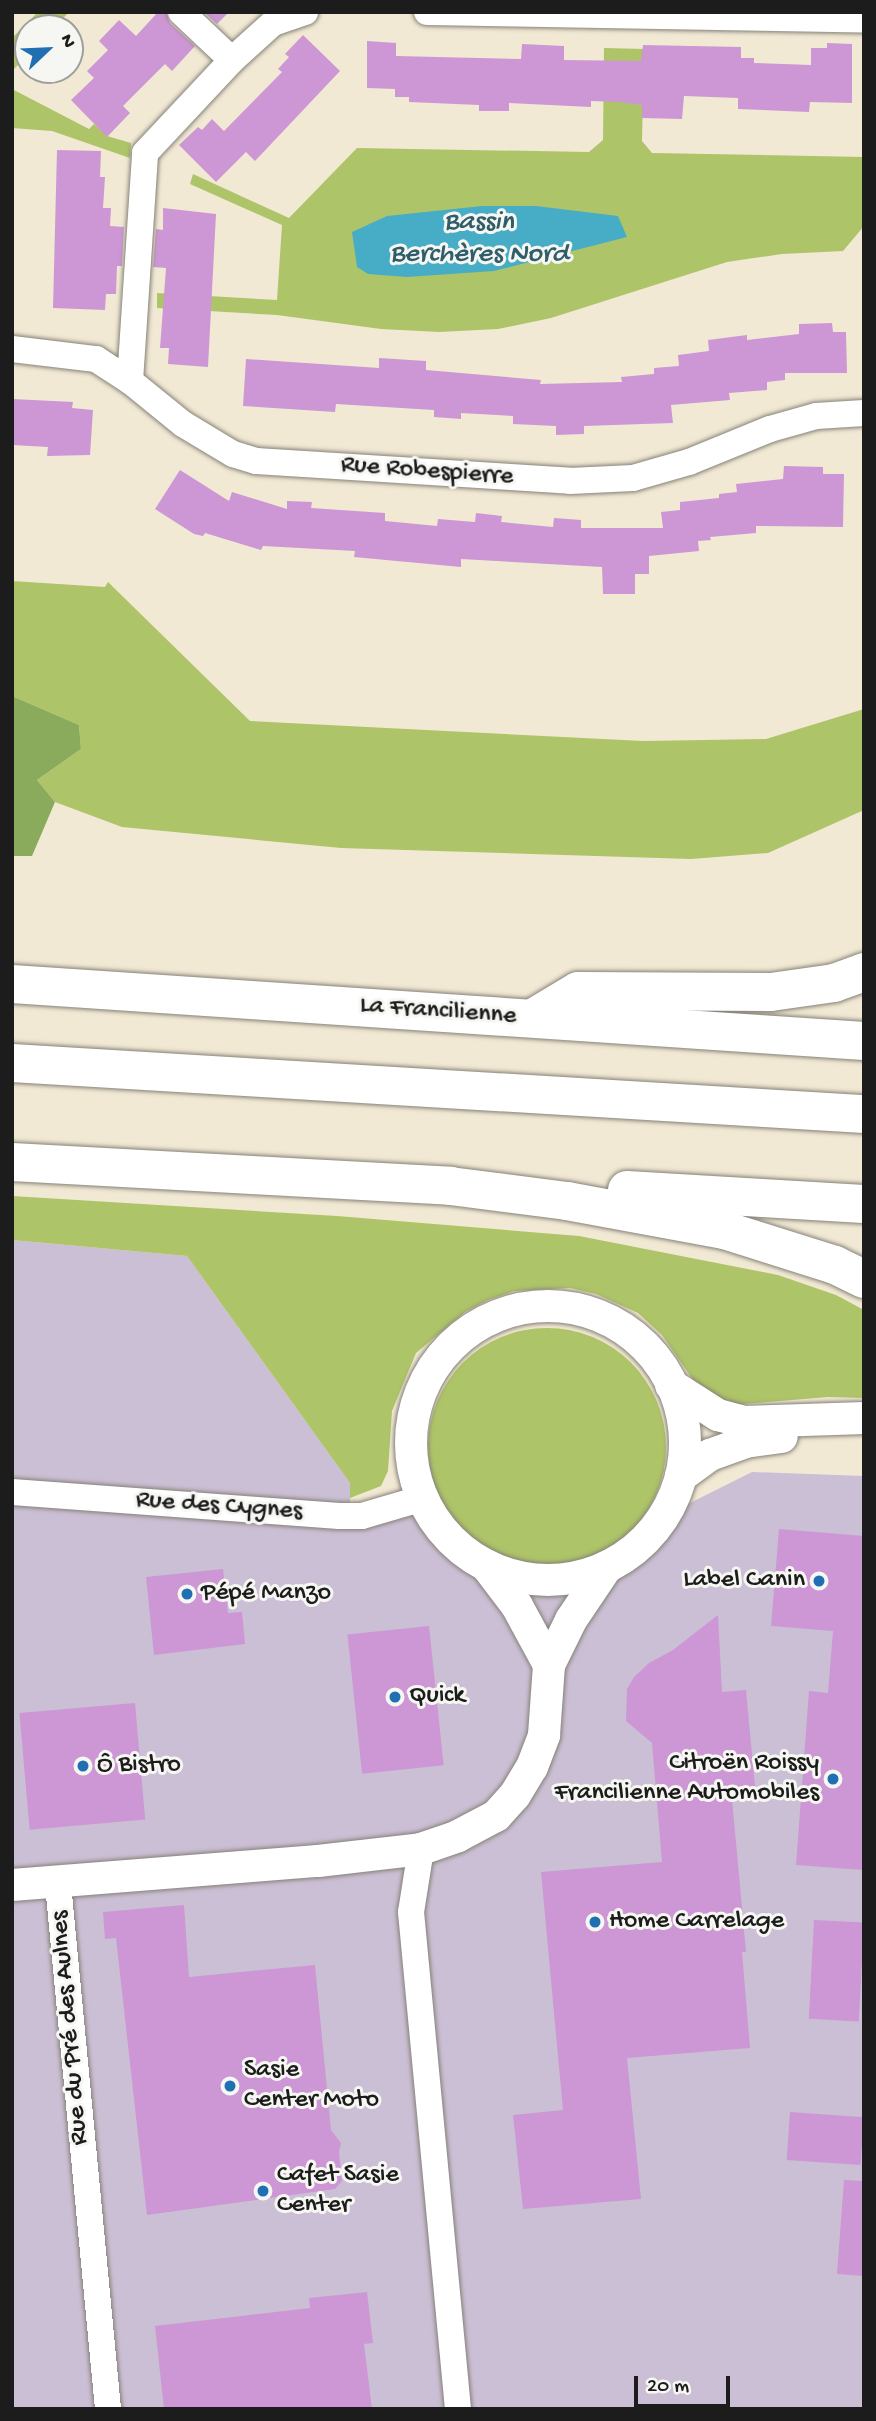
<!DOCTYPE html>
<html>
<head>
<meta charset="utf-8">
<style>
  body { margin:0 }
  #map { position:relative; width:876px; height:2421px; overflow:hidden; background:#f1e9d4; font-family:"Gochi Hand",sans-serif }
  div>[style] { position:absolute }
  .industrial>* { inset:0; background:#cbbfd5 }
  .green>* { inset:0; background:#aec468 }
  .round { border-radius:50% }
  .forest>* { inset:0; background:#8aaa5c }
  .water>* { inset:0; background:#47adc7 }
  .building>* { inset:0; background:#cc97d4; transform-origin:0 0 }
  .roads { filter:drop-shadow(0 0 2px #868278) drop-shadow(0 0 2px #868278) }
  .minor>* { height:26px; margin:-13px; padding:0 13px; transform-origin:13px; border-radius:13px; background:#fff }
  .tertiary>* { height:32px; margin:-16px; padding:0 16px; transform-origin:16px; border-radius:16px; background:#fff }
  .tertiary>.ring { margin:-16px; padding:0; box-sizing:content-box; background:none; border:32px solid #fff; border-radius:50% }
  .trunk>* { height:38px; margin:-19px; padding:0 19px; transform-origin:19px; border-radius:19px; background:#fff }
  .dots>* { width:19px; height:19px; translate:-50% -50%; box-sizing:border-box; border:4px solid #f6f6f2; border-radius:50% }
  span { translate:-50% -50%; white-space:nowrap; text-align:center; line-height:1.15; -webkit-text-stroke:6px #f6f6f2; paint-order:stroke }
  .street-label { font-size:26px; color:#1c1c1c }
  .poi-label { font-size:26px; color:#1c1c1c }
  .right { translate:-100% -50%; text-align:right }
  .left { translate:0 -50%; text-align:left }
  .water-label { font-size:28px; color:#2f5d69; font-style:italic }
  .frame { position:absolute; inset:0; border:14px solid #1c1c1c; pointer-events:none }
  .north { position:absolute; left:14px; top:14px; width:70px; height:70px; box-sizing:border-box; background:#f6f6f2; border:2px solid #9f9f9c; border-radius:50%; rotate:67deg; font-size:19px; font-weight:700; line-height:28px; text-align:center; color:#1c1c1c }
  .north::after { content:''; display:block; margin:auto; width:24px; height:32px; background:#1f6fb2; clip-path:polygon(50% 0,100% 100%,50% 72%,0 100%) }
  .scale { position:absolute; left:634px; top:2376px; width:96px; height:32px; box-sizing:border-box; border:4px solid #1c1c1c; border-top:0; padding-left:9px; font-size:21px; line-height:24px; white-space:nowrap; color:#1c1c1c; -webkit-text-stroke:5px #f6f6f2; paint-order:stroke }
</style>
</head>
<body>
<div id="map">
  <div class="industrial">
    <i style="clip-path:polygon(12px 1240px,187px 1256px,350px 1483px,350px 1515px,423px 1498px,443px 1532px,462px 1551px,501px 1572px,540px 1580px,562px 1580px,606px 1568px,640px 1545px,664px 1516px,752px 1472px,864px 1476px,864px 2409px,12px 2409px)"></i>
  </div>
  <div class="green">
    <i style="clip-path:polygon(38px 12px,69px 12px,54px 28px,28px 28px,28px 55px,12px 71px,12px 38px)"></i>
    <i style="clip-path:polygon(604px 48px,644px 49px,642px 141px,652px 153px,864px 157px,864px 226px,843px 251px,782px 254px,727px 262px,551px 318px,498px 329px,439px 332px,381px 329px,277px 315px,157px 308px,157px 293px,277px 300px,282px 225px,190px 184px,193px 174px,289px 218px,357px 148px,589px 152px,603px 140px)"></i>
    <i style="clip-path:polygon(12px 89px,89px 129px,94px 124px,107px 136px,131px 143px,130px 158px,52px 131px,12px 128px)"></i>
    <i style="clip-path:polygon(12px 581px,105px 587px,108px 582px,250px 721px,643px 741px,766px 739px,864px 709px,864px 810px,768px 853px,691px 859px,341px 848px,122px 827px,55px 802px,37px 780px,81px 749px,79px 725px,12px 696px)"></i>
    <i style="clip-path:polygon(12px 1196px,337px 1216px,579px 1236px,778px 1275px,836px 1295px,864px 1310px,864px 1398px,828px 1397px,732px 1405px,698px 1387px,662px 1335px,638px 1313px,596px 1294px,570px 1288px,514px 1291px,488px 1300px,465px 1312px,416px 1353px,392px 1411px,388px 1471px,381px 1486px,350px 1498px,350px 1483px,187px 1256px,12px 1240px)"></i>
    <i class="round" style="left:428px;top:1328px;width:238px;height:238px"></i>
  </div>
  <div class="forest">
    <i style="clip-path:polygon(12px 696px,79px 725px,81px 749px,37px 780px,55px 802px,32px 856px,12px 856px)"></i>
  </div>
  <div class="water">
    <i style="clip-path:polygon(482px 206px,536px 206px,618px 216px,627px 237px,494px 271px,407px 277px,368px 274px,357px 267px,352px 232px,387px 216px)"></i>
  </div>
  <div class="building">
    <i style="clip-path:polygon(158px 12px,166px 12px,170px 23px,195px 46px,172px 71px,165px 64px,123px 106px,130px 113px,107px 137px,71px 100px,94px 78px,87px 71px,108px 50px,99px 41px,119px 20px,136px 36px)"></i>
    <i style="clip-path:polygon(204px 12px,229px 12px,217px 24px)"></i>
    <i style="clip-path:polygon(303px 35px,340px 71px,255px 161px,246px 152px,216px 182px,179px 145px,198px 127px,202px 130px,212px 119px,224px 131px,282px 72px,278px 69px,289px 57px,285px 54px)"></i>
    <i style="clip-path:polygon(367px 41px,396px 43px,396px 56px,521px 59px,522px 44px,564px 46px,564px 60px,641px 61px,643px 45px,741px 47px,741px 58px,754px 58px,754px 63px,811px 65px,811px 48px,827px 48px,827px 43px,852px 44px,852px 103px,810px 102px,809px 112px,738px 109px,738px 98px,684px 96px,682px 119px,642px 118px,642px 105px,620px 102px,591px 101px,591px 107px,509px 103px,509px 111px,479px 111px,479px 105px,409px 102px,409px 97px,395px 97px,395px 89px,367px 88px)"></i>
    <i style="clip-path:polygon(57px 150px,101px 151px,100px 177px,105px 177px,103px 208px,111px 208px,110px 226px,124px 227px,122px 266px,117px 266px,116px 294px,106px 294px,105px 310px,53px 308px)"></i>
    <i style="clip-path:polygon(163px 208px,216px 214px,208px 367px,168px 364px,169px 348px,160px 348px,166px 268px,153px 267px,156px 229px,163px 230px)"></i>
    <i style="clip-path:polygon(832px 323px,833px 332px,846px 332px,847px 373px,785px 373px,785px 380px,767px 382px,767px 390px,729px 393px,730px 400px,671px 405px,673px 423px,584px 426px,584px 434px,556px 435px,556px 426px,513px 424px,513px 416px,461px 413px,461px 419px,434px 417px,434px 410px,336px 404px,335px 412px,243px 406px,246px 359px,379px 368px,379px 358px,426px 361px,426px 370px,541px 380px,540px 384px,622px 382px,621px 377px,654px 374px,654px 368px,679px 366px,678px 355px,709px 351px,708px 340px,747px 335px,747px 340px,799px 334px,799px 324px)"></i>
    <i style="clip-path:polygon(12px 399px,73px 402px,72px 408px,93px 410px,90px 455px,47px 456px,48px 447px,12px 445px)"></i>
    <i style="clip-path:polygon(784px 466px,823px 467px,823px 474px,844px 474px,843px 527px,756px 526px,756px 533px,710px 537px,711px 540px,698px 541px,699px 551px,649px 556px,649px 574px,635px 574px,635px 594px,603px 594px,602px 567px,461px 559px,461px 567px,354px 557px,355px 551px,263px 546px,261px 550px,205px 533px,203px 536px,194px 534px,155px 509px,180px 470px,229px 501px,232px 492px,287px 509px,287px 501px,312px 502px,311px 508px,385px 513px,385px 521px,437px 526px,438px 519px,475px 522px,476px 513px,502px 516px,501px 522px,553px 527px,554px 518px,581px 520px,581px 528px,663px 528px,661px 512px,680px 510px,680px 502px,719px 498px,719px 494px,737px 492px,736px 484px,783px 479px)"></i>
    <i style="clip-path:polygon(779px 1529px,864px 1536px,864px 1870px,796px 1865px,809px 1691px,828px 1693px,833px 1631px,771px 1626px)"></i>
    <i style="clip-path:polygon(223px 1569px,228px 1613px,242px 1612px,245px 1644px,154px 1655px,146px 1577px)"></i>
    <i style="clip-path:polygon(718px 1615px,722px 1692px,746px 1690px,755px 1786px,731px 1788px,746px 1952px,742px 1952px,750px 2048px,627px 2058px,641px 2199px,523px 2209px,513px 2115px,563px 2110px,541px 1872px,662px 1862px,652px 1743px,626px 1721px,627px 1689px,634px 1677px,649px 1663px,673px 1650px)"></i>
    <i style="left:429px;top:1626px;width:140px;height:82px;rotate:84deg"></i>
    <i style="left:135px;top:1703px;width:117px;height:116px;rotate:85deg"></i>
    <i style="clip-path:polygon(184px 1905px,189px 1977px,315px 1965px,331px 2130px,341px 2143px,339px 2152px,342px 2181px,335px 2189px,147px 2215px,116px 1938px,105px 1939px,103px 1912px)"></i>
    <i style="left:814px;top:1920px;width:50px;height:99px;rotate:3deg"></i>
    <i style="left:790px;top:2112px;width:74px;height:48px;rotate:4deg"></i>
    <i style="clip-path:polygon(844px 2180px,864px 2181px,864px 2276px,837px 2274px)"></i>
    <i style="clip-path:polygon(367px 2292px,373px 2343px,364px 2344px,372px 2409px,164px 2409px,155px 2326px,310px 2308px,309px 2298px)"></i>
  </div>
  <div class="roads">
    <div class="minor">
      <i style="left:181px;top:12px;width:70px;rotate:43.3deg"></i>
      <i style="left:427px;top:12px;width:437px;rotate:1deg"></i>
      <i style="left:12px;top:349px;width:85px;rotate:6.8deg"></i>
      <i style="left:96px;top:359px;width:40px;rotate:32.9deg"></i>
      <i style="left:130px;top:381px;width:68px;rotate:39.1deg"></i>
      <i style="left:183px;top:424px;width:58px;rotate:31deg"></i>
      <i style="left:233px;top:454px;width:24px;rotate:17deg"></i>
      <i style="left:256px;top:461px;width:315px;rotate:3.6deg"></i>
      <i style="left:570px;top:481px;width:63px;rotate:-2.7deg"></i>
      <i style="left:633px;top:478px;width:58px;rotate:-15.9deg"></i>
      <i style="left:689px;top:462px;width:87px;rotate:-22.2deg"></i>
      <i style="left:770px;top:429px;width:48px;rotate:-15.8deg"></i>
      <i style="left:816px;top:416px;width:48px;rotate:-3.6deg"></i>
      <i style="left:130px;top:381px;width:228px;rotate:-86.2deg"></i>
      <i style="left:145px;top:153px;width:127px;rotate:-46.9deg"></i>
      <i style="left:232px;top:60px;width:55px;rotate:-42.1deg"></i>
      <i style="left:273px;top:23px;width:34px;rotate:-19deg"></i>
      <i style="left:12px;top:1492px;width:328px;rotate:4.2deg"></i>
      <i style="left:339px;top:1516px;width:23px"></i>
      <i style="left:362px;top:1516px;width:64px;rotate:-16.4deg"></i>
      <i style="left:421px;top:1849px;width:64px;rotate:99deg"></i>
      <i style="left:411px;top:1912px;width:499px;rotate:84.6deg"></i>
      <i style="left:58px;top:1884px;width:527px;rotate:84.56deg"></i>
    </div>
    <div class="tertiary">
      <i class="ring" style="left:411px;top:1306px;width:242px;height:242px"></i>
      <i style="left:671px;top:1385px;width:56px;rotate:32.6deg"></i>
      <i style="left:718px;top:1415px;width:27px;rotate:15deg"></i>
      <i style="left:744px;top:1422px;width:120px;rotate:-1.9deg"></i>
      <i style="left:681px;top:1476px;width:36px;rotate:-36deg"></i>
      <i style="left:710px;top:1455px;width:37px;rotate:-20deg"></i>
      <i style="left:745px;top:1442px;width:37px;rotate:-8deg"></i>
      <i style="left:486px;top:1565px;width:51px;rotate:52.9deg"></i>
      <i style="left:517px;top:1606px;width:67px;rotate:61.5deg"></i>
      <i style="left:12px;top:1885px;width:307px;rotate:-4.5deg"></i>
      <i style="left:318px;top:1861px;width:104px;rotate:-6.6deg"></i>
      <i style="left:421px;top:1849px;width:39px;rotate:-19deg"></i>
      <i style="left:458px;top:1836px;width:43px;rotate:-27.8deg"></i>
      <i style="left:496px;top:1816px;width:28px;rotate:-48deg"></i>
      <i style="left:515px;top:1795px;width:33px;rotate:-59deg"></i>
      <i style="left:532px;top:1767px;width:34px;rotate:-69deg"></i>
      <i style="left:544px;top:1735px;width:70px;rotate:-85.9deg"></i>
      <i style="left:549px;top:1665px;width:50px;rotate:-63.9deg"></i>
      <i style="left:571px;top:1620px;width:63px;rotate:-56.1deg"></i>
    </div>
    <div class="trunk">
      <i style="left:12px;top:984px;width:854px;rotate:3.83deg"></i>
      <i style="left:533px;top:1018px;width:52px;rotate:-31deg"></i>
      <i style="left:578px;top:991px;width:193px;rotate:0.3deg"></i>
      <i style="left:771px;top:992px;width:64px;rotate:-8.1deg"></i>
      <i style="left:834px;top:983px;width:32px;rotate:-20deg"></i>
      <i style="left:12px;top:1063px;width:854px;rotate:3.43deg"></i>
      <i style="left:12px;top:1162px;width:439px;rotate:3.1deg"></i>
      <i style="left:450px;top:1186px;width:118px;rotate:7.3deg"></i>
      <i style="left:567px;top:1201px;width:160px;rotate:10.5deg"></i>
      <i style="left:724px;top:1230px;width:116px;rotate:17.5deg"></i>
      <i style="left:835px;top:1265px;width:32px;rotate:26deg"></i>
      <i style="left:627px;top:1190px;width:237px;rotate:3.4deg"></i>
    </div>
  </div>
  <div class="dots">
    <i style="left:819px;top:1581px;background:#1f6fb2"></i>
    <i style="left:187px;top:1594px;background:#1f6fb2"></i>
    <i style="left:395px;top:1697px;background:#1f6fb2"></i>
    <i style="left:83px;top:1766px;background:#1f6fb2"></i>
    <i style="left:833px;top:1779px;background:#1f6fb2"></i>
    <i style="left:595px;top:1922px;background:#1f6fb2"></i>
    <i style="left:230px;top:2086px;background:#1f6fb2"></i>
    <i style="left:263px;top:2191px;background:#1f6fb2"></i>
  </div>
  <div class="street-label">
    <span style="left:427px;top:472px;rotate:4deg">Rue Robespierre</span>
    <span style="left:438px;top:1012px;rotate:4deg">La Francilienne</span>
    <span style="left:219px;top:1507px;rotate:4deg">Rue des Cygnes</span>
    <span style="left:71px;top:2028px;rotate:-95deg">Rue du Pré des Aulnes</span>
  </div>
  <div class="poi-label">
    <span class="right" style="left:805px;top:1581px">Label Canin</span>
    <span class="left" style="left:201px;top:1594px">Pépé Manzo</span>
    <span class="left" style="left:409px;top:1697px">Quick</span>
    <span class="right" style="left:819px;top:1779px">Citroën Roissy<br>Francilienne Automobiles</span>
    <span class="left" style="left:97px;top:1766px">Ô Bistro</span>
    <span class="left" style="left:609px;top:1922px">Home Carrelage</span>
    <span class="left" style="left:244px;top:2086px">Sasie<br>Center Moto</span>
    <span class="left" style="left:277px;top:2191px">Cafet Sasie<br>Center</span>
  </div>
  <div class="water-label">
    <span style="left:479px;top:239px">Bassin<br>Berchères Nord</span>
  </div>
  <div class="frame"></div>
  <div class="north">N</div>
  <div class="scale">20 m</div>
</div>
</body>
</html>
